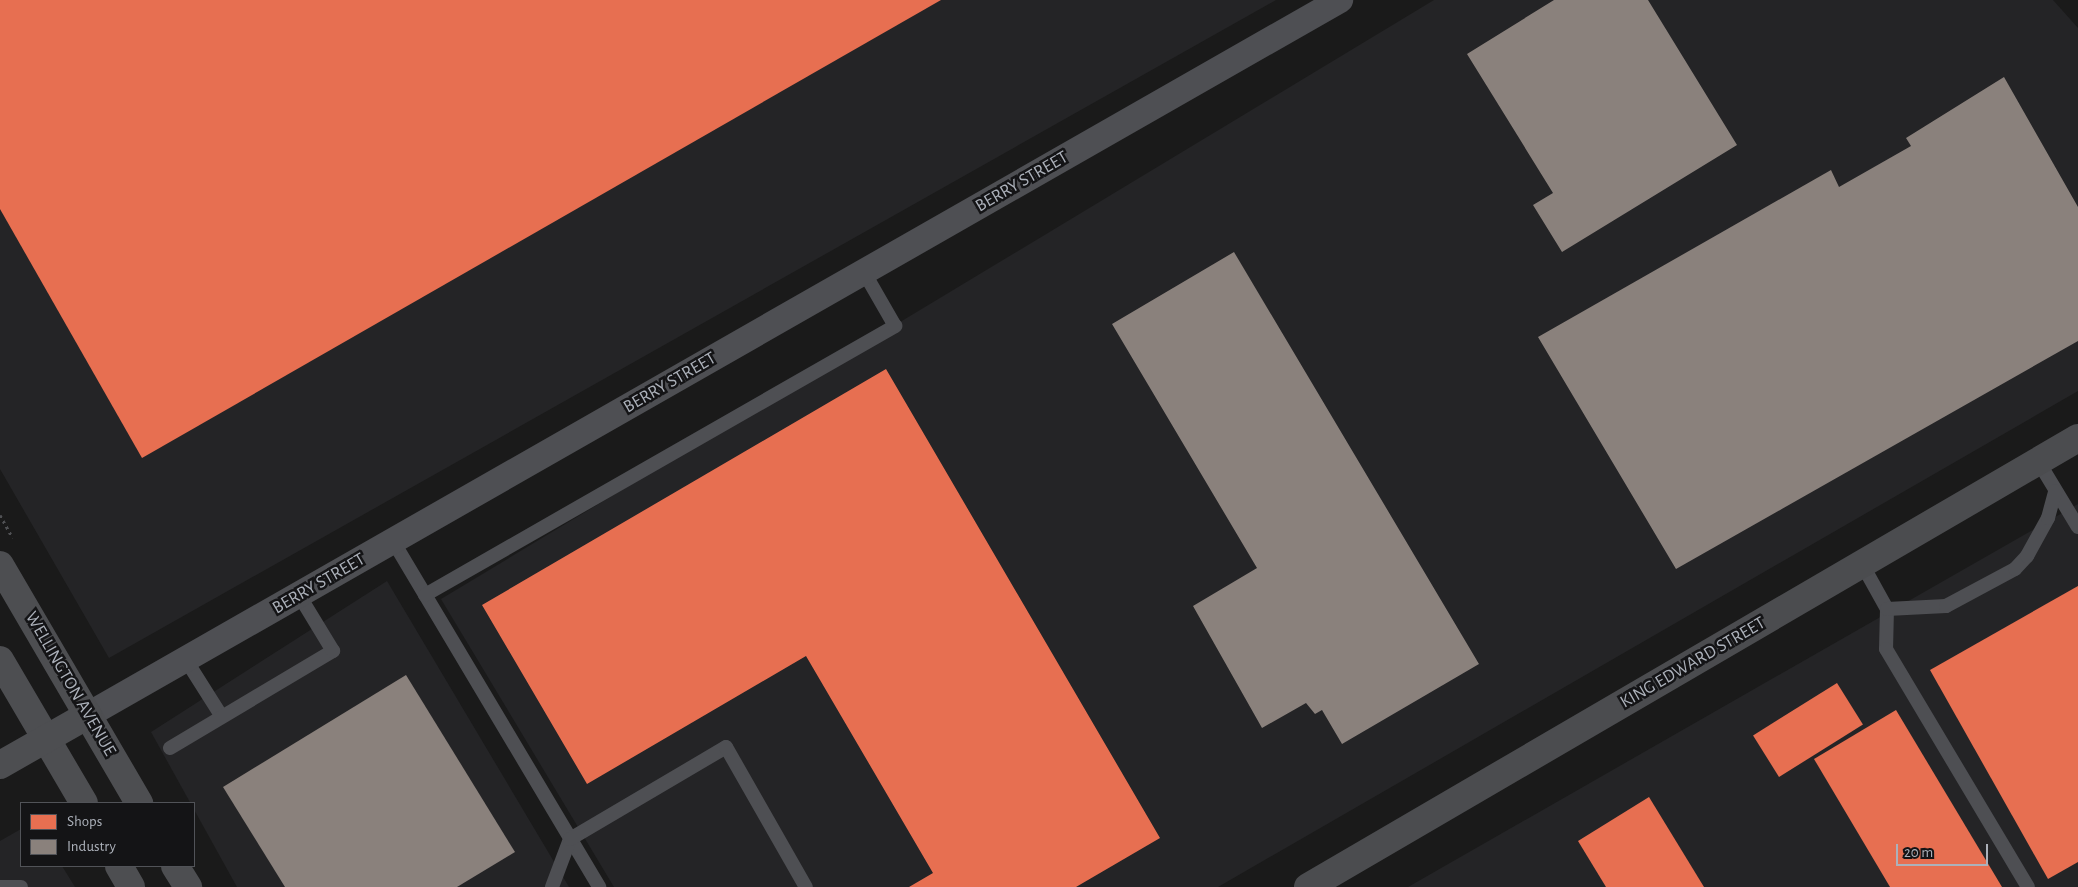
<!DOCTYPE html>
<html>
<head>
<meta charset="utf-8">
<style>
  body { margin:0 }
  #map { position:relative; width:2078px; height:887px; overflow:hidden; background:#1a1a1a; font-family:"Alegreya Sans",sans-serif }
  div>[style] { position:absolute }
  .built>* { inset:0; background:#242426 }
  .shops>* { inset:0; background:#e76f51; transform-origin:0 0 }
  .industry>* { inset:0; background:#8a817c }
  .path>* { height:3px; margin-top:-1.5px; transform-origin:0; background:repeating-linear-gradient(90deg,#505154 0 2.5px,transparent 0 6.5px) }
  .lane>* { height:14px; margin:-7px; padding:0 7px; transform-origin:7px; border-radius:7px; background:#4e4f53 }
  .street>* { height:26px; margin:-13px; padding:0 13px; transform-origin:13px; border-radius:13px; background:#4e4f53 }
  .secondary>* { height:28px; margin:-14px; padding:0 14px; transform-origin:14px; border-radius:14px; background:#4d4e51 }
  .primary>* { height:28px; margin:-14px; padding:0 14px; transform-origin:14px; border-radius:14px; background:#4b4c4f }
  span { translate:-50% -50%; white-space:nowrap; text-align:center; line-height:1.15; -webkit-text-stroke:5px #141416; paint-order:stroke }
  .street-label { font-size:18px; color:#acb1ba }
  .legend { position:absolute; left:20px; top:802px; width:175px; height:65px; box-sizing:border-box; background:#141416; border:1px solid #515358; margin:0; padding:6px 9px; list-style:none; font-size:15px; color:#acb1ba }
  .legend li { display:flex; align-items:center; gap:10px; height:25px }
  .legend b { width:25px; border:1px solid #515358 }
  .scale { position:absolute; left:1896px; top:844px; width:92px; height:22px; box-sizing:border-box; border:2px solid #acb1ba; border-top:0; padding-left:6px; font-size:15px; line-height:18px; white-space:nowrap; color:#acb1ba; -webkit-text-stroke:4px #141416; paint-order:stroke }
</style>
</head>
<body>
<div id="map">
  <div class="built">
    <i style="clip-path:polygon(0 0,1276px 0,109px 658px,0 469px)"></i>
    <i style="clip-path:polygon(1434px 0,2053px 0,2078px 28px,2078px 391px,1218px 887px,614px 887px,441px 599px)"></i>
    <i style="clip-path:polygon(2078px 504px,2078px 887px,1408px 887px)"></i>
    <i style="clip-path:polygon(387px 581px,569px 887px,237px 887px,151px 732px)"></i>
    <i style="clip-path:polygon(21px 829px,21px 866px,62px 866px,75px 887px,0 887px,0 841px)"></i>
  </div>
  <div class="shops">
    <i style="clip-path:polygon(0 0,941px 0,142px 458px,0 209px)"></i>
    <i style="clip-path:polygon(886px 369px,1160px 838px,1076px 887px,909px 887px,933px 873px,806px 656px,587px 784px,482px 605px)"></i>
    <i style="clip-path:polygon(2078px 586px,2078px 862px,2048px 879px,1930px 670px)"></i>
    <i style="left:1837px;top:683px;width:49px;height:99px;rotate:58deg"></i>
    <i style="clip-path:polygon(1896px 710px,2002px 887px,1890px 887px,1814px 759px)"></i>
    <i style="clip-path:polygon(1649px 797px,1704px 887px,1606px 887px,1578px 841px)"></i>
  </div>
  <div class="industry">
    <i style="clip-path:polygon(1554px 0,1648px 0,1737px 145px,1562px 252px,1533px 205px,1553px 193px,1467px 54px)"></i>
    <i style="clip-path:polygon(2004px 77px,2078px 207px,2078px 341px,1676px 569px,1538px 337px,1831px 170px,1839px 187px,1911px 146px,1906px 138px)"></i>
    <i style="clip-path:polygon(1234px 252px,1479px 664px,1342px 744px,1322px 710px,1315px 714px,1306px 703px,1262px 728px,1193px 606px,1257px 568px,1112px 324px)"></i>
    <i style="clip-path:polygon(406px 675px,515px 852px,457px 887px,285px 887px,223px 787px)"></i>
  </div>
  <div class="path">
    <i style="left:0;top:515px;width:26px;rotate:61deg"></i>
  </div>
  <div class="lane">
    <i style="left:2038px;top:461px;width:77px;rotate:58.8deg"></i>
    <i style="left:393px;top:541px;width:403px;rotate:59.2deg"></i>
    <i style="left:1862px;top:564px;width:51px;rotate:60.9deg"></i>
    <i style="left:1887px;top:609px;width:40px;rotate:91.4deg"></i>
    <i style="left:1886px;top:649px;width:277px;rotate:59.2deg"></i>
    <i style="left:425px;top:595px;width:542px;rotate:-29.78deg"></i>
    <i style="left:895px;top:326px;width:62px;rotate:-119.9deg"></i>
    <i style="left:1887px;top:609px;width:59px;rotate:-2.9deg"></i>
    <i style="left:1946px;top:606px;width:78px;rotate:-28.2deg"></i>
    <i style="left:2015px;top:569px;width:18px;rotate:-47deg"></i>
    <i style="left:2027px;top:556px;width:43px;rotate:-61.1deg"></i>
    <i style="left:2048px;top:518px;width:28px;rotate:-75deg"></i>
    <i style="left:186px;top:660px;width:67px;rotate:57.7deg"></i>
    <i style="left:170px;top:748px;width:190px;rotate:-30.8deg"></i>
    <i style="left:333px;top:651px;width:66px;rotate:-121.3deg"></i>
    <i style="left:0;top:887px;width:21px"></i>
    <i style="left:552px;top:887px;width:51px;rotate:-69.4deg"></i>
    <i style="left:570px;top:839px;width:181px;rotate:-30.5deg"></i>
    <i style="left:726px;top:747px;width:161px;rotate:60.3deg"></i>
  </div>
  <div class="street">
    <i style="left:88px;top:715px;width:1442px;rotate:-29.73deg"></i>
  </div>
  <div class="secondary">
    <i style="left:0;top:565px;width:276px;rotate:59.7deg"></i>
    <i style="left:0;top:660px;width:166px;rotate:59.6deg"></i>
    <i style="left:0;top:765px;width:101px;rotate:-29.6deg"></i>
    <i style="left:119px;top:866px;width:24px;rotate:60deg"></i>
    <i style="left:175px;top:866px;width:25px;rotate:58deg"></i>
  </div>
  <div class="primary">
    <i style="left:1308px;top:887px;width:891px;rotate:-30.25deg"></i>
  </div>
  <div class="street-label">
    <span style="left:1022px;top:182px;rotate:-30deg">BERRY STREET</span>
    <span style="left:670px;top:383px;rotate:-30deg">BERRY STREET</span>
    <span style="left:319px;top:584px;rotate:-30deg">BERRY STREET</span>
    <span style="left:1693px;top:663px;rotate:-30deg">KING EDWARD STREET</span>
    <span style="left:70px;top:684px;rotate:60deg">WELLINGTON AVENUE</span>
  </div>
  <ul class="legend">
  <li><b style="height:14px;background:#e76f51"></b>Shops</li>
  <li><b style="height:14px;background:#8a817c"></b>Industry</li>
  </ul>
  <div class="scale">20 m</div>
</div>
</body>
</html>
